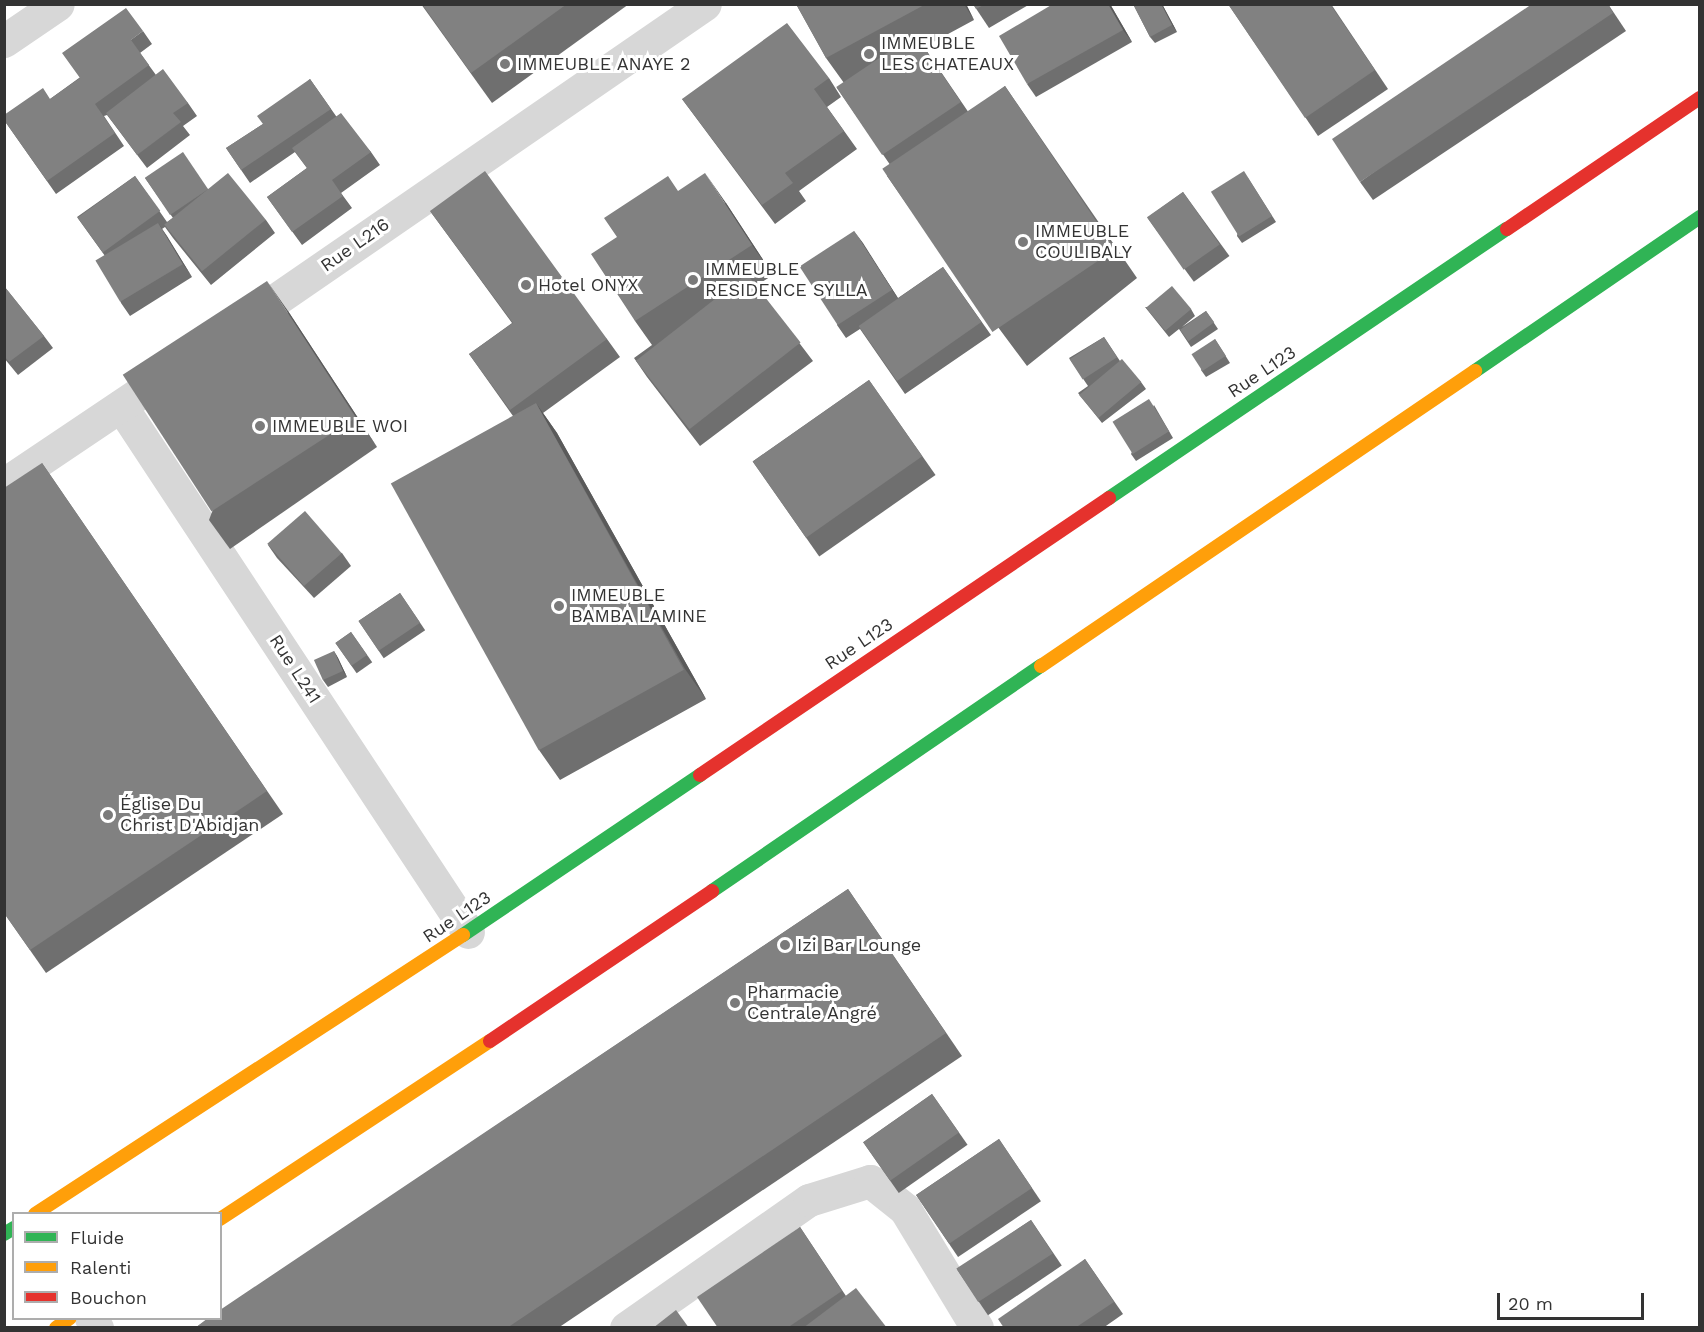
<!DOCTYPE html>
<html>
<head>
<meta charset="utf-8">
<style>
  body { margin:0 }
  #map { position:relative; width:1704px; height:1332px; overflow:hidden; background:#fff; font-family:"Work Sans",sans-serif }
  div>[style] { position:absolute }
  .street>* { height:33px; margin:-16.5px; padding:0 16.5px; transform-origin:16.5px; border-radius:16.5px; background:#d7d7d7 }
  .fast>* { height:14px; margin:-7px; padding:0 7px; transform-origin:7px; border-radius:7px; background:#30b455 }
  .slow>* { height:14px; margin:-7px; padding:0 7px; transform-origin:7px; border-radius:7px; background:#ff9f0a }
  .jam>* { height:14px; margin:-7px; padding:0 7px; transform-origin:7px; border-radius:7px; background:#e5322d }
  .wall>* { inset:0; background:#6f6f6f; transform-origin:0 0 }
  .shaded-wall>* { inset:0; background:#5a5a5a }
  .building>* { inset:0; background:#818181; transform-origin:0 0 }
  .dots>* { width:16px; height:16px; translate:-50% -50%; box-sizing:border-box; border:3px solid #fff; border-radius:50% }
  span { translate:-50% -50%; white-space:nowrap; text-align:center; line-height:1.15; -webkit-text-stroke:6px #fff; paint-order:stroke }
  .poi-label { font-size:18px; color:#333 }
  .left { translate:0 -50%; text-align:left }
  .street-label { font-size:18px; color:#333 }
  .frame { position:absolute; inset:0; border:6px solid #333; pointer-events:none }
  .legend { position:absolute; left:12px; top:1212px; width:210px; height:108px; box-sizing:border-box; background:#fff; border:2px solid #adadad; margin:0; padding:8px 10px; list-style:none; font-size:18px; color:#333 }
  .legend li { display:flex; align-items:center; gap:12px; height:30px }
  .legend b { width:30px; border:2px solid #adadad }
  .scale { position:absolute; left:1497px; top:1293px; width:147px; height:27px; box-sizing:border-box; border:3px solid #333; border-top:0; padding-left:8px; font-size:18px; line-height:21px; white-space:nowrap; color:#333; -webkit-text-stroke:4px #fff; paint-order:stroke }
</style>
</head>
<body>
<div id="map">
  <div class="street">
    <i style="left:4px;top:41px;width:65px;rotate:-34.4deg"></i>
    <i style="left:242px;top:323px;width:562px;rotate:-34.57deg"></i>
    <i style="left:121px;top:406px;width:630px;rotate:56.59deg"></i>
    <i style="left:4px;top:484px;width:202px;rotate:-33.9deg"></i>
    <i style="left:91px;top:1318px;width:12px;rotate:59deg"></i>
    <i style="left:626px;top:1328px;width:223px;rotate:-35deg"></i>
    <i style="left:809px;top:1200px;width:64px;rotate:-17.3deg"></i>
    <i style="left:870px;top:1181px;width:45px;rotate:38.7deg"></i>
    <i style="left:905px;top:1209px;width:139px;rotate:58.8deg"></i>
  </div>
  <div class="fast">
    <i style="left:1475px;top:371px;width:273px;rotate:-34.4deg"></i>
    <i style="left:1109px;top:498px;width:480px;rotate:-34.1deg"></i>
    <i style="left:712px;top:891px;width:399px;rotate:-34.4deg"></i>
    <i style="left:463px;top:935px;width:286px;rotate:-34deg"></i>
    <i style="left:4px;top:1234px;width:12px;rotate:-31deg"></i>
  </div>
  <div class="slow">
    <i style="left:1041px;top:666px;width:525px;rotate:-34.2deg"></i>
    <i style="left:35px;top:1214px;width:511px;rotate:-33.1deg"></i>
    <i style="left:220px;top:1219px;width:323px;rotate:-33.4deg"></i>
    <i style="left:56px;top:1328px;width:17px;rotate:-36deg"></i>
  </div>
  <div class="jam">
    <i style="left:1507px;top:229px;width:233px;rotate:-34.2deg"></i>
    <i style="left:700px;top:775px;width:494px;rotate:-34.1deg"></i>
    <i style="left:490px;top:1041px;width:268px;rotate:-34deg"></i>
  </div>
  <div class="wall">
    <i style="clip-path:polygon(421px 4px,629px 4px,492px 103px)"></i>
    <i style="clip-path:polygon(796px 4px,966px 4px,974px 20px,924px 47px,969px 113px,1005px 86px,1137px 278px,1027px 366px,908px 206px,887px 176px,931px 142px,893px 169px,837px 88px,844px 83px,826px 58px)"></i>
    <i style="clip-path:polygon(973px 4px,1030px 4px,989px 28px)"></i>
    <i style="clip-path:polygon(1110px 4px,1132px 42px,1036px 97px,1027px 84px)"></i>
    <i style="clip-path:polygon(1133px 4px,1162px 4px,1177px 32px,1155px 43px,1150px 37px)"></i>
    <i style="clip-path:polygon(1228px 4px,1331px 4px,1388px 89px,1318px 136px)"></i>
    <i style="clip-path:polygon(1608px 4px,1626px 31px,1373px 200px,1360px 182px)"></i>
    <i style="clip-path:polygon(143px 31px,152px 44px,140px 53px,156px 75px,188px 103px,197px 116px,183px 126px,190px 135px,147px 168px,107px 115px,104px 116px,124px 146px,56px 194px,4px 120px,50px 99px,79px 78px)"></i>
    <i style="clip-path:polygon(829px 78px,841px 97px,827px 107px,857px 149px,799px 191px,806px 201px,775px 224px,682px 99px)"></i>
    <i style="clip-path:polygon(310px 79px,336px 116px,371px 152px,380px 165px,341px 193px,352px 208px,302px 245px,267px 197px,307px 168px,295px 152px,250px 183px,226px 148px,263px 124px)"></i>
    <i style="clip-path:polygon(135px 176px,167px 222px,173px 218px,145px 178px,208px 189px,266px 220px,275px 233px,211px 285px,173px 238px,165px 227px,162px 229px,192px 277px,130px 316px,121px 303px,105px 256px,77px 217px)"></i>
    <i style="clip-path:polygon(1248px 178px,1276px 222px,1242px 243px,1237px 236px)"></i>
    <i style="left:1183px;top:192px;width:79px;height:44px;rotate:54deg"></i>
    <i style="clip-path:polygon(726px 203px,773px 275px,756px 286px,813px 361px,700px 446px,647px 377px,634px 358px,652px 345px,635px 321px,617px 237px)"></i>
    <i style="clip-path:polygon(430px 211px,607px 339px,620px 357px,543px 413px,557px 433px,706px 699px,560px 780px,539px 750px,513px 416px,469px 354px,512px 323px)"></i>
    <i style="clip-path:polygon(854px 231px,898px 298px,943px 267px,991px 335px,905px 394px,860px 329px,846px 338px,837px 325px)"></i>
    <i style="clip-path:polygon(4px 286px,44px 336px,53px 348px,18px 375px,4px 358px)"></i>
    <i style="clip-path:polygon(1145px 307px,1191px 309px,1195px 316px,1182px 327px,1206px 311px,1218px 329px,1191px 347px,1179px 329px,1169px 337px)"></i>
    <i style="clip-path:polygon(288px 311px,377px 447px,230px 549px,209px 520px)"></i>
    <i style="clip-path:polygon(1104px 337px,1120px 361px,1141px 382px,1146px 389px,1102px 423px,1078px 393px,1088px 386px,1069px 358px)"></i>
    <i style="clip-path:polygon(1215px 339px,1230px 363px,1206px 377px,1201px 370px)"></i>
    <i style="left:869px;top:380px;width:116px;height:142px;rotate:55deg"></i>
    <i style="clip-path:polygon(1154px 405px,1173px 438px,1136px 461px,1131px 454px)"></i>
    <i style="clip-path:polygon(42px 463px,283px 814px,46px 973px,4px 913px)"></i>
    <i style="clip-path:polygon(268px 545px,342px 553px,351px 566px,314px 598px,277px 558px)"></i>
    <i style="left:400px;top:593px;width:45px;height:50px;rotate:56deg"></i>
    <i style="left:351px;top:632px;width:37px;height:19px;rotate:55deg"></i>
    <i style="clip-path:polygon(334px 651px,338px 658px,347px 677px,328px 687px,323px 680px)"></i>
    <i style="clip-path:polygon(848px 889px,962px 1056px,558px 1328px,195px 1328px)"></i>
    <i style="left:932px;top:1094px;width:62px;height:84px;rotate:55deg"></i>
    <i style="left:999px;top:1139px;width:75px;height:100px;rotate:56deg"></i>
    <i style="left:1031px;top:1220px;width:55px;height:89px;rotate:56deg"></i>
    <i style="clip-path:polygon(800px 1227px,846px 1296px,887px 1328px,718px 1328px)"></i>
    <i style="clip-path:polygon(1085px 1259px,1123px 1314px,1103px 1328px,1004px 1328px)"></i>
  </div>
  <div class="shaded-wall">
    <i style="clip-path:polygon(964px 4px,966px 4px,974px 20px)"></i>
    <i style="clip-path:polygon(1108px 4px,1110px 4px,1132px 42px,1123px 30px)"></i>
    <i style="clip-path:polygon(1161px 4px,1162px 4px,1177px 32px,1172px 25px)"></i>
    <i style="clip-path:polygon(705px 173px,726px 203px,773px 275px,752px 245px)"></i>
    <i style="clip-path:polygon(158px 223px,167px 236px,192px 277px,183px 264px)"></i>
    <i style="clip-path:polygon(854px 231px,863px 243px,901px 303px,892px 290px)"></i>
    <i style="clip-path:polygon(267px 281px,288px 311px,377px 447px,356px 417px)"></i>
    <i style="clip-path:polygon(536px 403px,557px 433px,706px 699px,685px 669px)"></i>
    <i style="clip-path:polygon(334px 651px,338px 658px,347px 677px,343px 671px)"></i>
  </div>
  <div class="building">
    <i style="clip-path:polygon(422px 4px,567px 4px,471px 73px)"></i>
    <i style="clip-path:polygon(796px 4px,926px 4px,826px 58px)"></i>
    <i style="clip-path:polygon(973px 4px,985px 4px,976px 9px)"></i>
    <i style="clip-path:polygon(1053px 4px,1108px 4px,1123px 30px,1027px 84px,999px 36px)"></i>
    <i style="clip-path:polygon(1133px 4px,1161px 4px,1172px 25px,1150px 37px)"></i>
    <i style="clip-path:polygon(1228px 4px,1330px 4px,1375px 70px,1305px 118px)"></i>
    <i style="clip-path:polygon(1532px 4px,1608px 4px,1613px 13px,1360px 182px,1332px 139px)"></i>
    <i style="clip-path:polygon(126px 8px,143px 31px,131px 40px,149px 65px,95px 104px,115px 133px,47px 181px,4px 120px,4px 115px,43px 88px,50px 99px,80px 78px,62px 53px)"></i>
    <i style="clip-path:polygon(787px 23px,829px 78px,814px 89px,844px 131px,785px 173px,793px 183px,762px 205px,682px 99px)"></i>
    <i style="left:915px;top:34px;width:82px;height:95px;rotate:56deg"></i>
    <i style="clip-path:polygon(163px 69px,188px 103px,173px 113px,181px 122px,137px 155px,106px 113px)"></i>
    <i style="clip-path:polygon(310px 79px,331px 109px,241px 170px,226px 148px,263px 124px,257px 116px)"></i>
    <i style="left:1005px;top:86px;width:197px;height:148px;rotate:56deg"></i>
    <i style="clip-path:polygon(341px 113px,371px 152px,332px 180px,343px 196px,292px 232px,267px 197px,307px 168px,292px 148px)"></i>
    <i style="left:183px;top:152px;width:45px;height:46px;rotate:56deg"></i>
    <i style="clip-path:polygon(485px 171px,607px 339px,510px 410px,469px 354px,513px 323px,430px 211px)"></i>
    <i style="left:1244px;top:171px;width:53px;height:39px;rotate:58deg"></i>
    <i style="left:228px;top:173px;width:60px;height:82px;rotate:51deg"></i>
    <i style="clip-path:polygon(705px 173px,752px 245px,635px 321px,591px 254px,617px 237px,604px 218px,668px 176px,678px 191px)"></i>
    <i style="left:135px;top:176px;width:43px;height:71px;rotate:54deg"></i>
    <i style="left:1183px;top:192px;width:64px;height:44px;rotate:55deg"></i>
    <i style="left:158px;top:223px;width:48px;height:73px;rotate:59deg"></i>
    <i style="left:854px;top:231px;width:70px;height:65px;rotate:57deg"></i>
    <i style="left:943px;top:267px;width:67px;height:103px;rotate:55deg"></i>
    <i style="left:747px;top:274px;width:87px;height:141px;rotate:52deg"></i>
    <i style="left:267px;top:281px;width:163px;height:172px;rotate:57deg"></i>
    <i style="clip-path:polygon(4px 286px,44px 336px,9px 362px,4px 356px)"></i>
    <i style="left:1172px;top:286px;width:30px;height:34px;rotate:50deg"></i>
    <i style="left:1206px;top:311px;width:14px;height:32px;rotate:54deg"></i>
    <i style="left:1104px;top:337px;width:24px;height:41px;rotate:57deg"></i>
    <i style="left:1215px;top:339px;width:20px;height:28px;rotate:57deg"></i>
    <i style="left:1122px;top:359px;width:30px;height:56px;rotate:50deg"></i>
    <i style="left:869px;top:380px;width:93px;height:142px;rotate:55deg"></i>
    <i style="left:1149px;top:399px;width:38px;height:43px;rotate:58deg"></i>
    <i style="left:536px;top:403px;width:305px;height:166px;rotate:61deg"></i>
    <i style="clip-path:polygon(42px 463px,267px 791px,30px 950px,4px 913px,4px 488px)"></i>
    <i style="left:305px;top:511px;width:56px;height:50px;rotate:49deg"></i>
    <i style="left:400px;top:593px;width:36px;height:50px;rotate:56deg"></i>
    <i style="left:351px;top:632px;width:28px;height:19px;rotate:55deg"></i>
    <i style="left:334px;top:651px;width:22px;height:22px;rotate:66deg"></i>
    <i style="clip-path:polygon(848px 889px,946px 1033px,507px 1328px,195px 1328px,208px 1318px,220px 1318px,220px 1310px)"></i>
    <i style="left:932px;top:1094px;width:47px;height:84px;rotate:55deg"></i>
    <i style="left:999px;top:1139px;width:59px;height:100px;rotate:56deg"></i>
    <i style="left:1031px;top:1220px;width:40px;height:89px;rotate:57deg"></i>
    <i style="clip-path:polygon(800px 1227px,842px 1291px,787px 1328px,718px 1328px,697px 1297px)"></i>
    <i style="clip-path:polygon(1085px 1259px,1114px 1302px,1075px 1328px,1004px 1328px,998px 1319px)"></i>
    <i style="clip-path:polygon(856px 1288px,887px 1328px,803px 1328px)"></i>
    <i style="clip-path:polygon(676px 1310px,689px 1328px,653px 1328px)"></i>
  </div>
  <div class="dots">
    <i style="left:869px;top:54px;background:#7a7a7a"></i>
    <i style="left:505px;top:64px;background:#7a7a7a"></i>
    <i style="left:1023px;top:242px;background:#7a7a7a"></i>
    <i style="left:693px;top:280px;background:#7a7a7a"></i>
    <i style="left:526px;top:285px;background:#7a7a7a"></i>
    <i style="left:260px;top:426px;background:#7a7a7a"></i>
    <i style="left:559px;top:606px;background:#7a7a7a"></i>
    <i style="left:108px;top:815px;background:#7a7a7a"></i>
    <i style="left:785px;top:945px;background:#7a7a7a"></i>
    <i style="left:735px;top:1003px;background:#7a7a7a"></i>
  </div>
  <div class="poi-label">
    <span class="left" style="left:881px;top:54px">IMMEUBLE<br>LES CHATEAUX</span>
    <span class="left" style="left:517px;top:64px">IMMEUBLE ANAYE 2</span>
    <span class="left" style="left:1035px;top:242px">IMMEUBLE<br>COULIBALY</span>
    <span class="left" style="left:705px;top:280px">IMMEUBLE<br>RESIDENCE SYLLA</span>
    <span class="left" style="left:538px;top:285px">Hotel ONYX</span>
    <span class="left" style="left:272px;top:426px">IMMEUBLE WOI</span>
    <span class="left" style="left:571px;top:606px">IMMEUBLE<br>BAMBA LAMINE</span>
    <span class="left" style="left:120px;top:815px">Église Du<br>Christ D'Abidjan</span>
    <span class="left" style="left:797px;top:945px">Izi Bar Lounge</span>
    <span class="left" style="left:747px;top:1003px">Pharmacie<br>Centrale Angré</span>
  </div>
  <div class="street-label">
    <span style="left:355px;top:245px;rotate:-35deg">Rue L216</span>
    <span style="left:1262px;top:372px;rotate:-34deg">Rue L123</span>
    <span style="left:859px;top:644px;rotate:-34deg">Rue L123</span>
    <span style="left:295px;top:669px;rotate:57deg">Rue L241</span>
    <span style="left:457px;top:917px;rotate:-34deg">Rue L123</span>
  </div>
  <div class="frame"></div>
  <ul class="legend">
  <li><b style="height:8px;background:#30b455"></b>Fluide</li>
  <li><b style="height:8px;background:#ff9f0a"></b>Ralenti</li>
  <li><b style="height:8px;background:#e5322d"></b>Bouchon</li>
  </ul>
  <div class="scale">20 m</div>
</div>
</body>
</html>
